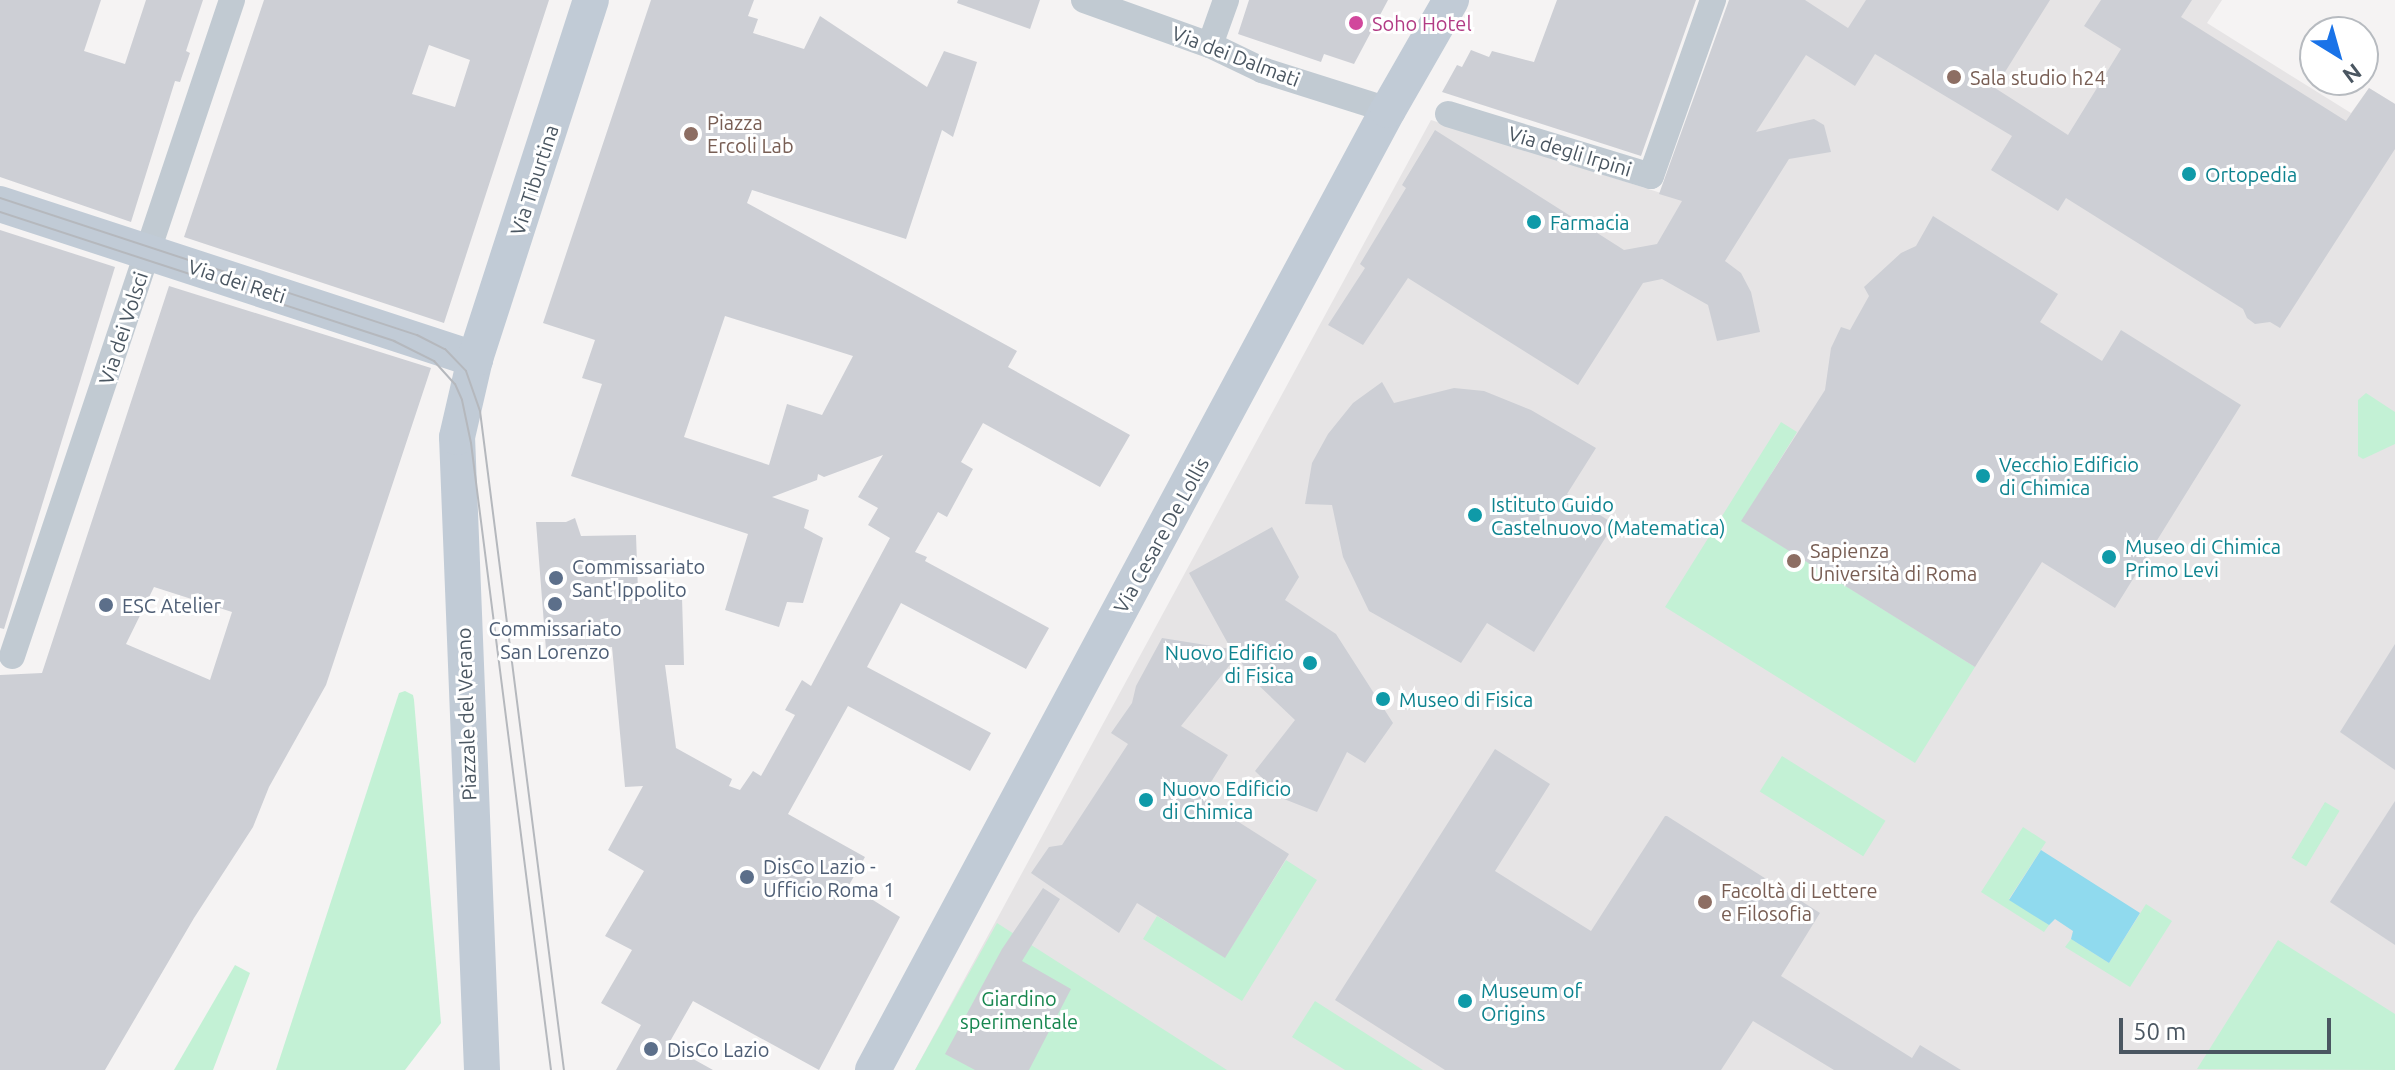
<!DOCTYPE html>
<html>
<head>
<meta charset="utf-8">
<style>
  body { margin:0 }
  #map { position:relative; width:2395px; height:1070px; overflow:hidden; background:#f5f3f3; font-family:Ubuntu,sans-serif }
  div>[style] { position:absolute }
  .education>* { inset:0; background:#e6e4e5 }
  .green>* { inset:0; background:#c3f1d5; transform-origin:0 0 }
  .water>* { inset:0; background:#90daee }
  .building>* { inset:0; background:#cdcfd5 }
  .street>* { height:26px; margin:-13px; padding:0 13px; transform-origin:13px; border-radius:13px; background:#c1cad2 }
  .secondary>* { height:36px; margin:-18px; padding:0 18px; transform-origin:18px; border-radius:18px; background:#c1cbd6 }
  .tram>* { height:2px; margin:-1px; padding:0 1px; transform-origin:1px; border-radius:1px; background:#b5b8bd }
  .dots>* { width:22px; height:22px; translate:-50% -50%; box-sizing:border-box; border:4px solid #fff; border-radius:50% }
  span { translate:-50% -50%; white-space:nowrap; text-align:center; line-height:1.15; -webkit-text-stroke:6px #fff; paint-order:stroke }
  .hotel-label { font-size:20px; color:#b23c85 }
  .left { translate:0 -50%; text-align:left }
  .street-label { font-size:20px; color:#4a5661 }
  .education-label { font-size:20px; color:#785e54 }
  .culture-label { font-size:20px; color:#0d838f }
  .right { translate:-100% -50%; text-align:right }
  .service-label { font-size:20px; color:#4e5e75 }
  .park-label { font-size:20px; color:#17864f }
  .north { position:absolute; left:2299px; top:16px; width:80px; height:80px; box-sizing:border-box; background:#fff; border:2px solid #b7bbc0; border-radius:50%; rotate:143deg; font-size:22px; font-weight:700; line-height:32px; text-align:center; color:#4a5661 }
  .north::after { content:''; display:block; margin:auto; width:28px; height:36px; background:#1a73e8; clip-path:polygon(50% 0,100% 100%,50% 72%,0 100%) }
  .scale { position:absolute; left:2119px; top:1018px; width:212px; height:36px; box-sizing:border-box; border:4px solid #4a5661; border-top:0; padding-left:10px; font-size:24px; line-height:28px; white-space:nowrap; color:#4a5661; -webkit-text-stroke:6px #fff; paint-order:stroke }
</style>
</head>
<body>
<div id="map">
  <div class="education">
    <i style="clip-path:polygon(1756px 0,2222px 0,2207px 23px,2351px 113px,2369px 88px,2395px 104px,2395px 1070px,915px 1070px,1431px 120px,1683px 200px)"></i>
  </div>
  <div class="green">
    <i style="clip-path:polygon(2366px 393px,2395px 412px,2395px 444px,2363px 459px,2358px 456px,2358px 400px)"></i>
    <i style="clip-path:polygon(1781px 422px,1797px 432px,1742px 521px,1975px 667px,1915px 763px,1665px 607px)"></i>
    <i style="clip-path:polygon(405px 691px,413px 695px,414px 700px,441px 1023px,405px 1070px,276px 1070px,399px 693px)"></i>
    <i style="left:1782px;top:756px;width:122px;height:42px;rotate:32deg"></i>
    <i style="left:2325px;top:802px;width:17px;height:65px;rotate:31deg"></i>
    <i style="clip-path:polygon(2023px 827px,2046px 842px,2009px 899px,2049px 925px,2044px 932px,1981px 892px)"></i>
    <i style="clip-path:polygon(1286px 860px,1317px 880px,1242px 1001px,1143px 939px,1157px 916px,1225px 957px)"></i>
    <i style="clip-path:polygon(2146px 904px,2172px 921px,2130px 987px,2065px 947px,2071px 939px,2109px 963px)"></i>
    <i style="clip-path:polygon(997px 923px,1227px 1070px,915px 1070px)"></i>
    <i style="clip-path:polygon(2278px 940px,2395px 1014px,2395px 1070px,2197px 1069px)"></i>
    <i style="clip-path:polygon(235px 965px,250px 973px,213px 1070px,174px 1070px)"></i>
    <i style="clip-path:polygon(1315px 1001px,1423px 1070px,1345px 1070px,1292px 1037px)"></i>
  </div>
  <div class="water">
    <i style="clip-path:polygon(2041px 850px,2140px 913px,2109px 963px,2071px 939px,2073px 931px,2055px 919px,2049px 925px,2009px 900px)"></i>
  </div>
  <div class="building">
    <i style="clip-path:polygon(0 0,101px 0,84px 51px,125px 64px,146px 0,203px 0,186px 51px,190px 53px,180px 82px,175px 81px,131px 222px,0 177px)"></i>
    <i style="clip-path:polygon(evenodd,264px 0,549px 0,444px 323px,184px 237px,264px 0,429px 45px,470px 60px,455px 107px,412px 94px,429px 45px)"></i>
    <i style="clip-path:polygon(evenodd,651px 0,754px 0,748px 16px,758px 19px,753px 33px,804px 49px,820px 16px,927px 87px,944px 51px,977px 62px,953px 137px,942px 130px,906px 239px,752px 190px,747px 203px,1017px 351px,1008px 367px,1130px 435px,1100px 487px,983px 423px,961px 462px,973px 469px,947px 517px,938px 512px,915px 552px,927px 557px,925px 561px,1049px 628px,1026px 669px,901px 603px,867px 667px,991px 733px,970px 771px,848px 706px,788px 814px,865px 857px,849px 885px,900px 917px,819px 1070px,693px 1001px,668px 1045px,713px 1070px,616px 1070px,641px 1025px,601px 1003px,632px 950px,605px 936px,644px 871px,608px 850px,643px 786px,625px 787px,612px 647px,546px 650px,536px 522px,566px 522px,575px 518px,581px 536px,636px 535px,638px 591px,682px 597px,684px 665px,665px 665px,676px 748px,732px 779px,729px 786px,740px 790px,753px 771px,761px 776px,795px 715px,785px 710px,802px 680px,811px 686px,890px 538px,868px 525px,878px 508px,858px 497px,883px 455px,824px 477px,818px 474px,817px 480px,772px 497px,809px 510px,804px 528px,823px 538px,803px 603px,787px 602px,779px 627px,725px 610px,748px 534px,571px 476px,602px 384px,582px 378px,595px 340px,543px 323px,651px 0,725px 316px,853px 356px,822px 415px,787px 404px,769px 465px,684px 437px,725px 316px)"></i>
    <i style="clip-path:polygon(958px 0,1040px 0,1030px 29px,957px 3px)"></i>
    <i style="clip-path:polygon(1249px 0,1388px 0,1354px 64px,1324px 54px,1321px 62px,1238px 34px)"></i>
    <i style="clip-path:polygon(1557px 0,1696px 0,1641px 156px,1442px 92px,1457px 65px,1462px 67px,1471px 50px,1489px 57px,1492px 51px,1534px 62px)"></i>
    <i style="clip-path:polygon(1729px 0,1805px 0,1848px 28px,1866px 0,2050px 0,1995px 88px,2068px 135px,2121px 49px,2084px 26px,2101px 0,2192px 0,2181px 17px,2346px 121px,2369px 88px,2395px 104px,2395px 149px,2280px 328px,2270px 322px,2255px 324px,2247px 318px,2243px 309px,2066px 198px,2058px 211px,1991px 170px,2012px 136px,1875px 54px,1855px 86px,1806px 55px,1756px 132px,1814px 119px,1824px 125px,1831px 152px,1789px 159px,1725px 261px,1741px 273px,1751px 292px,1760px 332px,1717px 341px,1708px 305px,1662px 279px,1643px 283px,1578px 385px,1408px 278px,1363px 345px,1328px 325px,1365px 268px,1360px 264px,1406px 188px,1402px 185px,1435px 130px,1624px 250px,1657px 244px,1682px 201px,1659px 194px)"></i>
    <i style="clip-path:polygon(1933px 216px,2058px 294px,2040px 322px,2102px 361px,2121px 330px,2241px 405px,2115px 608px,2042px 562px,1975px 667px,1741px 521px,1825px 390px,1831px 348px,1841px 327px,1850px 330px,1869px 296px,1864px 287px,1901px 253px,1916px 246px)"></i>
    <i style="clip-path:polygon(0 230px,115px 267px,4px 629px,0 628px)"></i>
    <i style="clip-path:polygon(evenodd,169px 286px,431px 368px,326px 685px,269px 787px,253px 827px,194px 918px,105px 1070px,0 1070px,0 675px,42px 673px,169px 286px,154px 587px,232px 612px,210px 680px,126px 644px,154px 587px)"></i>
    <i style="clip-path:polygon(1382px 382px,1394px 403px,1454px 388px,1484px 391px,1531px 410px,1596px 448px,1567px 494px,1614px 524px,1534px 652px,1487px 623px,1461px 663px,1369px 611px,1343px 557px,1332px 505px,1305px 504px,1312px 463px,1328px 434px,1353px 403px)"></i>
    <i style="clip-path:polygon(1272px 527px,1299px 577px,1285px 600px,1336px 634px,1393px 723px,1365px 763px,1347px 752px,1317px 812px,1284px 799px,1255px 771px,1295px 720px,1252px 679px,1237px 656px,1181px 726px,1228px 755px,1201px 798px,1289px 854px,1225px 958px,1137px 903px,1119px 933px,1031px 873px,1049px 847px,1062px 845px,1128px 744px,1111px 733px,1132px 703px,1136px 686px,1162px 638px,1231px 649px,1189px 573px)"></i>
    <i style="clip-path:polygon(2395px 644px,2395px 770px,2340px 732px)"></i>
    <i style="clip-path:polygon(1495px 749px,1550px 784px,1495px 871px,1591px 931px,1665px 816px,1667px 816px,1820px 913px,1781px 976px,1912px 1058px,1920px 1045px,1961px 1070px,1834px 1070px,1753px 1021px,1721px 1070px,1445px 1070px,1335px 1000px)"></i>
    <i style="clip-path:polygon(2395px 801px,2395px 945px,2330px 902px)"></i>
    <i style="clip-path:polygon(1043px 888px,1060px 899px,1022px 961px,1071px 989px,1029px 1070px,975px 1070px,945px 1054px,1002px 949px)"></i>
  </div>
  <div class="street">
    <i style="left:1084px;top:0;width:134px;rotate:19.7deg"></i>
    <i style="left:1210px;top:45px;width:58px;rotate:25.7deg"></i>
    <i style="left:1262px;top:70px;width:132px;rotate:17.6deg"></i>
    <i style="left:1210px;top:45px;width:48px;rotate:-70.4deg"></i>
    <i style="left:1448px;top:114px;width:212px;rotate:17deg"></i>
    <i style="left:1651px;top:176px;width:187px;rotate:-70.6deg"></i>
    <i style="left:12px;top:656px;width:692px;rotate:-71.46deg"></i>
  </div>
  <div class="secondary">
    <i style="left:0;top:204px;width:500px;rotate:18.1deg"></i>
    <i style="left:482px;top:1070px;width:633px;rotate:-92.26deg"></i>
    <i style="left:457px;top:437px;width:80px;rotate:-77deg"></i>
    <i style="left:475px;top:359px;width:377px;rotate:-72.1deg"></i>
    <i style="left:873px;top:1070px;width:1089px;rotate:-61.79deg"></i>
    <i style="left:1388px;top:110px;width:127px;rotate:-60.2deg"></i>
  </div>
  <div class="tram">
    <i style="left:0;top:198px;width:439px;rotate:18.2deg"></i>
    <i style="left:417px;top:335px;width:31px;rotate:27deg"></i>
    <i style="left:445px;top:349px;width:30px;rotate:46deg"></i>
    <i style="left:466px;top:371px;width:42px;rotate:70.7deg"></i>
    <i style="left:480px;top:411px;width:664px;rotate:82.74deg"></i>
    <i style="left:0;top:212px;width:415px;rotate:18.1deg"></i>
    <i style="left:394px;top:341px;width:45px;rotate:26.6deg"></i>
    <i style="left:434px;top:361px;width:31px;rotate:48deg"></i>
    <i style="left:455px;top:384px;width:17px;rotate:66deg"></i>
    <i style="left:462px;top:400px;width:44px;rotate:78.2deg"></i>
    <i style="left:471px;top:443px;width:632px;rotate:82.73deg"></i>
  </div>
  <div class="dots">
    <i style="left:1356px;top:23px;background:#d1479c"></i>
    <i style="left:1954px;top:77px;background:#8d6e63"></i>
    <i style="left:691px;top:134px;background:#8d6e63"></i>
    <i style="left:2189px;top:174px;background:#0f9aa8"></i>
    <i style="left:1534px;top:222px;background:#0f9aa8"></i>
    <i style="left:1983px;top:476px;background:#0f9aa8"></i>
    <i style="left:1475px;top:515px;background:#0f9aa8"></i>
    <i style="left:2109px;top:557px;background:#0f9aa8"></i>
    <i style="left:1794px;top:561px;background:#8d6e63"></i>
    <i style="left:556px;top:578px;background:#5c6f8a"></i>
    <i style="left:555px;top:604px;background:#5c6f8a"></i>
    <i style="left:106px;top:605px;background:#5c6f8a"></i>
    <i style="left:1310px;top:663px;background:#0f9aa8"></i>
    <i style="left:1383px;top:699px;background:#0f9aa8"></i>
    <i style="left:1146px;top:800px;background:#0f9aa8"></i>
    <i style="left:747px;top:877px;background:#5c6f8a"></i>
    <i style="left:1705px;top:902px;background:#8d6e63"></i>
    <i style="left:1465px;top:1001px;background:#0f9aa8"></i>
    <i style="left:651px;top:1049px;background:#5c6f8a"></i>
  </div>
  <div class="hotel-label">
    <span class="left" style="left:1372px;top:23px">Soho Hotel</span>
  </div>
  <div class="street-label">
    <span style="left:1236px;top:56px;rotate:21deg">Via dei Dalmati</span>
    <span style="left:1570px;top:151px;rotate:17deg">Via degli Irpini</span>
    <span style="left:534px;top:180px;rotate:-72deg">Via Tiburtina</span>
    <span style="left:237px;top:281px;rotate:18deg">Via dei Reti</span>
    <span style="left:123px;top:328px;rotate:-72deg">Via dei Volsci</span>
    <span style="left:1161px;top:535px;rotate:-61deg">Via Cesare De Lollis</span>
    <span style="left:466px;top:714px;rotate:-92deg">Piazzale del Verano</span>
  </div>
  <div class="education-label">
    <span class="left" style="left:1970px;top:77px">Sala studio h24</span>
    <span class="left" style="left:707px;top:134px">Piazza<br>Ercoli Lab</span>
    <span class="left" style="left:1810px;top:562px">Sapienza<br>Università di Roma</span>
    <span class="left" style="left:1721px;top:902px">Facoltà di Lettere<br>e Filosofia</span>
  </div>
  <div class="culture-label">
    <span class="left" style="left:2205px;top:174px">Ortopedia</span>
    <span class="left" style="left:1550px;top:222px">Farmacia</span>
    <span class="left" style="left:1999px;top:476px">Vecchio Edificio<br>di Chimica</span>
    <span class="left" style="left:1491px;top:516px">Istituto Guido<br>Castelnuovo (Matematica)</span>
    <span class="left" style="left:2125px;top:558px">Museo di Chimica<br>Primo Levi</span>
    <span class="right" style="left:1294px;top:664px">Nuovo Edificio<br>di Fisica</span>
    <span class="left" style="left:1399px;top:699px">Museo di Fisica</span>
    <span class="left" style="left:1162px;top:800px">Nuovo Edificio<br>di Chimica</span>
    <span class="left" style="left:1481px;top:1002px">Museum of<br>Origins</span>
  </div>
  <div class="service-label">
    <span class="left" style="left:572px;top:578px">Commissariato<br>Sant'Ippolito</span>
    <span class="left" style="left:122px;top:605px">ESC Atelier</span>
    <span style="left:555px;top:640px">Commissariato<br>San Lorenzo</span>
    <span class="left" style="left:763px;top:878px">DisCo Lazio -<br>Ufficio Roma 1</span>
    <span class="left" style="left:667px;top:1049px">DisCo Lazio</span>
  </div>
  <div class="park-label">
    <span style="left:1019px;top:1010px">Giardino<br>sperimentale</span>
  </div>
  <div class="north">N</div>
  <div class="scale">50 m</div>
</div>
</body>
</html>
